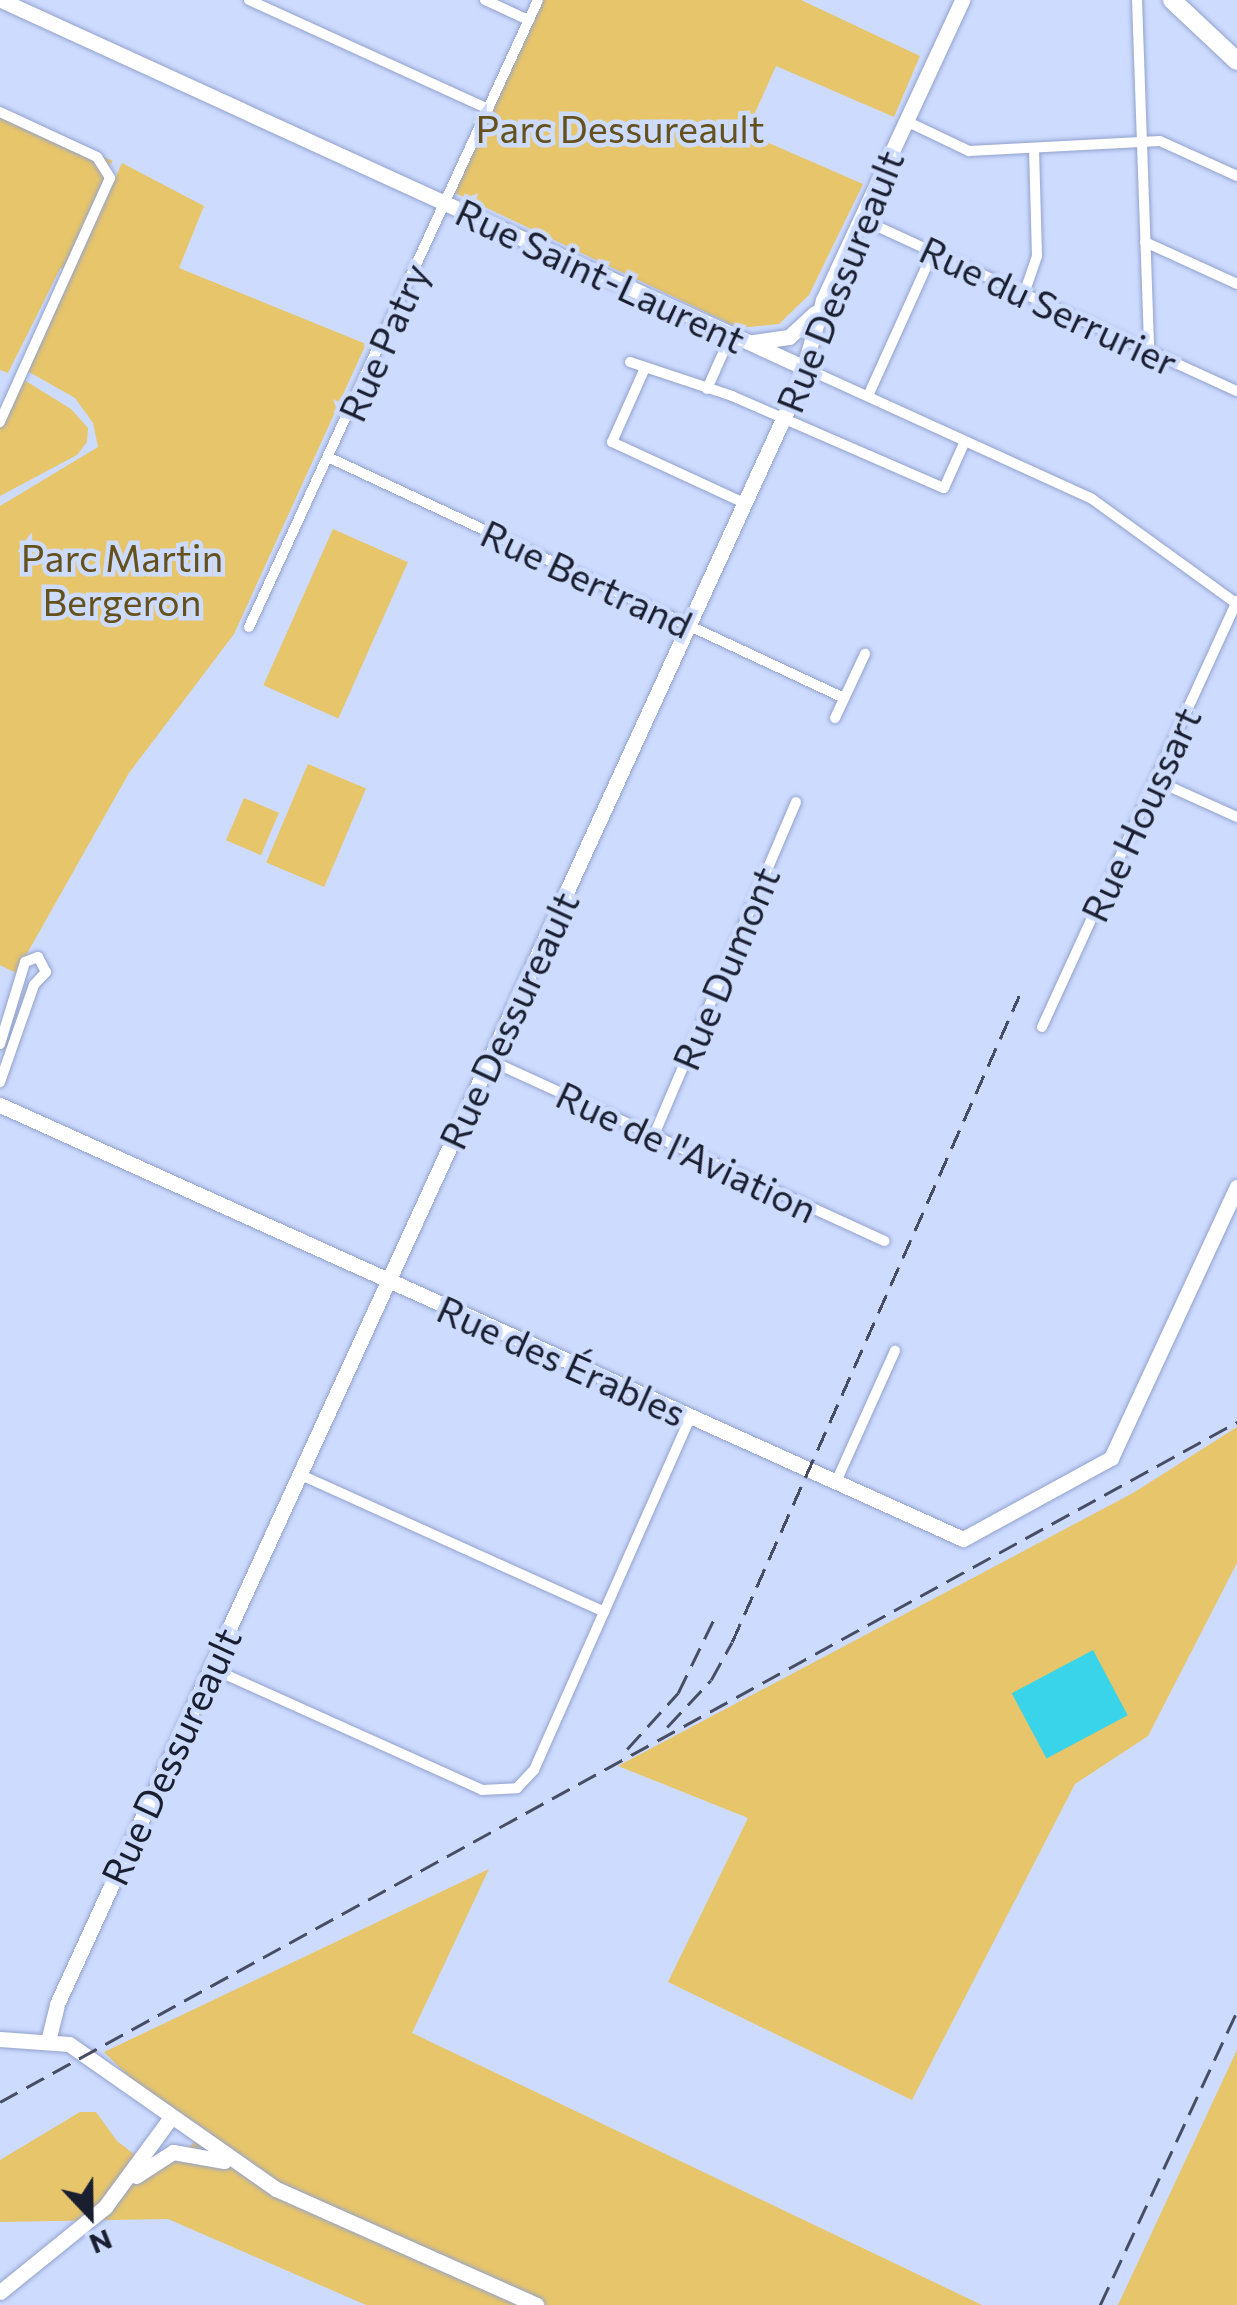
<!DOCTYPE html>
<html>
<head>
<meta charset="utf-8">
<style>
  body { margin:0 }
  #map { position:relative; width:1237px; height:2305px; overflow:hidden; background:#cddbff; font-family:Commissioner,sans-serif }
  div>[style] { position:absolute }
  .green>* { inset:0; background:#e7c56a; transform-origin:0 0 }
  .water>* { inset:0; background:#39d4e9; transform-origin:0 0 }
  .roads { filter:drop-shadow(0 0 2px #93a2cc) drop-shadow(0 0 2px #93a2cc) }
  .street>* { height:10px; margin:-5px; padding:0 5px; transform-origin:5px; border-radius:5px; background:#fff }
  .secondary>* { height:15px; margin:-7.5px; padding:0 7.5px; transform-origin:7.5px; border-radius:7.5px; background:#fff }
  .primary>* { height:18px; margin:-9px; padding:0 9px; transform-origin:9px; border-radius:9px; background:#fff }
  .rail>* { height:2.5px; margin-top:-1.25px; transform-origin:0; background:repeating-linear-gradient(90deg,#474e63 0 20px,transparent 0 30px) }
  span { translate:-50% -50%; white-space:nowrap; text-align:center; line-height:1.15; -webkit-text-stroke:9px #cddbff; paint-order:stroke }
  .park-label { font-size:38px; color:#65511c }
  .street-label { font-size:38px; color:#1a1f2f }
  .north { position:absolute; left:40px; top:2165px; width:100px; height:100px; -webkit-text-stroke:8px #cddbff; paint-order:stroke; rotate:158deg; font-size:28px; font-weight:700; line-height:40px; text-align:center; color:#1a1f2f }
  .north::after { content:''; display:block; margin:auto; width:35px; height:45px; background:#1a1f2f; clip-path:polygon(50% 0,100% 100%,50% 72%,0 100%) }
</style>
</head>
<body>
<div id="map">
  <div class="green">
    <i style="clip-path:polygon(539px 0,801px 0,920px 56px,894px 117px,776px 66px,746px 133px,863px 184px,809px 295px,779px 324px,739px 328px,451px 191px)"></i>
    <i style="clip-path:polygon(0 112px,113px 161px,105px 170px,107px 196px,122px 163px,204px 206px,179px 268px,366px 344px,234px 634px,129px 773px,16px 973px,0 965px,0 506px,98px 447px,93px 423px,75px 398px,22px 368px,73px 265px,60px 269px,8px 373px,0 370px)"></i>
    <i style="clip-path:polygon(16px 375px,71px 409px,88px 428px,87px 442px,77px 455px,0 496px,0 412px)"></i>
    <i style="left:333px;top:529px;width:82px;height:171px;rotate:24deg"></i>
    <i style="left:308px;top:764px;width:63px;height:107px;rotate:23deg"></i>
    <i style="left:244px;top:798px;width:38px;height:46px;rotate:23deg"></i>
    <i style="clip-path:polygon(1237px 1427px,1237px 1563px,1148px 1736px,1075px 1784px,912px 2100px,668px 1982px,748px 1818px,618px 1766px,1133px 1493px)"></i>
    <i style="clip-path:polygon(489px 1869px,412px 2033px,982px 2305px,366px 2305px,168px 2219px,0 2222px,0 2160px,80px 2112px,96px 2112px,117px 2141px,143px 2161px,178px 2156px,204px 2134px,198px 2124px,147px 2095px,104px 2052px)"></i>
    <i style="clip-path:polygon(1237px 2050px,1237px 2305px,1118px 2305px)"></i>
  </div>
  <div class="water">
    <i style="left:1093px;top:1650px;width:74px;height:92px;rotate:62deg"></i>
  </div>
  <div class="roads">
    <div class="street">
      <i style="left:249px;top:0;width:263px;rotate:24.5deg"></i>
      <i style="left:485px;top:0;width:47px;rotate:24.9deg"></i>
      <i style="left:1137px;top:0;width:351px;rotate:88deg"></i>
      <i style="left:0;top:112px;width:107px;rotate:24.9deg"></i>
      <i style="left:97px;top:157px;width:25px;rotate:58deg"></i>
      <i style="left:110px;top:178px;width:268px;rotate:114.3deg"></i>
      <i style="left:906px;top:121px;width:70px;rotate:25.5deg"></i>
      <i style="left:969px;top:151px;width:191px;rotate:-3deg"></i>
      <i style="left:1160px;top:141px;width:85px;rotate:24.4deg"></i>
      <i style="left:861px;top:219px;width:413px;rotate:24.6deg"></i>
      <i style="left:1145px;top:242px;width:101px;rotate:24.5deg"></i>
      <i style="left:1024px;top:294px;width:40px;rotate:-71.1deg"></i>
      <i style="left:1037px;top:256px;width:107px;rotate:-91.6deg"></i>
      <i style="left:630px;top:362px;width:108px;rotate:18.4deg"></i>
      <i style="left:732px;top:396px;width:231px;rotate:23.5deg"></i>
      <i style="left:944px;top:488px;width:51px;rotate:-65.9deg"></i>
      <i style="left:645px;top:368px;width:81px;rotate:114deg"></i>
      <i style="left:612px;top:442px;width:145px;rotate:24.8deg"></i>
      <i style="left:805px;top:368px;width:315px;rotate:24.5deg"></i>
      <i style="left:1092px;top:499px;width:179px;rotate:35.9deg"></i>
      <i style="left:707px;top:389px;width:59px;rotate:-66deg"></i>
      <i style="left:868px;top:396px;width:158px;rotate:-65.7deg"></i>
      <i style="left:330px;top:458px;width:567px;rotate:25.03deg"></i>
      <i style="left:249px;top:627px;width:690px;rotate:-65.25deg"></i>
      <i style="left:835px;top:718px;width:71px;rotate:-64.9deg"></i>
      <i style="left:1155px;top:780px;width:90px;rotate:24.3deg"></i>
      <i style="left:1042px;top:1027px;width:469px;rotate:-65.4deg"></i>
      <i style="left:0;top:1044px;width:86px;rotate:-73deg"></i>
      <i style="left:25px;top:962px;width:14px;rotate:-21deg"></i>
      <i style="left:38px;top:957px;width:17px;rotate:62deg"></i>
      <i style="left:46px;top:972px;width:18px;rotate:133deg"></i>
      <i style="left:34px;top:985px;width:103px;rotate:109.3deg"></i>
      <i style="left:489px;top:1060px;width:435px;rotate:24.6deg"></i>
      <i style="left:654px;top:1135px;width:362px;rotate:-66.9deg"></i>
      <i style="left:299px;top:1474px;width:335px;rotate:24.3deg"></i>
      <i style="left:836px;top:1482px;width:144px;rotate:-65.8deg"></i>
      <i style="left:211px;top:1668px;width:297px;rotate:24.2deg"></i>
      <i style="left:482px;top:1790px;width:35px;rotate:-3deg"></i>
      <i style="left:517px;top:1788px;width:25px;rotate:-47deg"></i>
      <i style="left:534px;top:1770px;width:385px;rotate:-66.1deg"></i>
    </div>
    <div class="secondary">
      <i style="left:1px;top:0;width:884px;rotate:24.59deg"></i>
      <i style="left:753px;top:342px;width:36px;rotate:-8deg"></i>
      <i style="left:789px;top:337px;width:35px;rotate:-43deg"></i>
      <i style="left:0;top:1105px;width:1056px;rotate:24.26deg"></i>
      <i style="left:963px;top:1539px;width:169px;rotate:-28.7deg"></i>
      <i style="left:1111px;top:1458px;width:299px;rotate:-65.1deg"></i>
      <i style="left:49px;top:2037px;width:34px;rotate:-76deg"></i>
      <i style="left:57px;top:2004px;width:1784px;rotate:-65.39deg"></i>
      <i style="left:800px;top:382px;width:85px;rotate:-74.3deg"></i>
      <i style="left:823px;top:300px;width:331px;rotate:-65.1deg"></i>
      <i style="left:0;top:2039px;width:69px;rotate:4.1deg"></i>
      <i style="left:69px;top:2044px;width:253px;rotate:35deg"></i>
      <i style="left:276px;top:2189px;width:285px;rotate:24deg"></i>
      <i style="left:136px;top:2176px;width:44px;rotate:-33deg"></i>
      <i style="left:173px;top:2152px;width:52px;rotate:10deg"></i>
      <i style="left:0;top:2292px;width:135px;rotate:-39deg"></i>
      <i style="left:105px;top:2207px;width:112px;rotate:-53.7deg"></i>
    </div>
    <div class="primary">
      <i style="left:1172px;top:0;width:89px;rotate:43.2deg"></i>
    </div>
  </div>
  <div class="rail">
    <i style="left:667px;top:1727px;width:64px;rotate:-46.9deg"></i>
    <i style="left:711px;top:1680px;width:43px;rotate:-61.1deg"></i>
    <i style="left:732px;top:1642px;width:707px;rotate:-66.05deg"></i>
    <i style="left:627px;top:1749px;width:76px;rotate:-47.7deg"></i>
    <i style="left:678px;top:1693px;width:82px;rotate:-64.1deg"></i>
    <i style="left:0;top:2102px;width:1412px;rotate:-28.8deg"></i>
    <i style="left:1100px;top:2305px;width:324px;rotate:-65deg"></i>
  </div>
  <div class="park-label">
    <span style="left:620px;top:128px">Parc Dessureault</span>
    <span style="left:122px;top:579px">Parc Martin<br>Bergeron</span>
  </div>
  <div class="street-label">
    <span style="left:601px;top:275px;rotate:25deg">Rue Saint-Laurent</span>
    <span style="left:839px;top:281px;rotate:-68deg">Rue Dessureault</span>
    <span style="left:1049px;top:305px;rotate:25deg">Rue du Serrurier</span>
    <span style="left:383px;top:342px;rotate:-66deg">Rue Patry</span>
    <span style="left:587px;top:578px;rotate:25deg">Rue Bertrand</span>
    <span style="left:1140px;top:814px;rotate:-65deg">Rue Houssart</span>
    <span style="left:725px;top:968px;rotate:-67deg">Rue Dumont</span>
    <span style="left:508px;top:1020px;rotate:-65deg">Rue Dessureault</span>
    <span style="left:687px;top:1151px;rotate:25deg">Rue de l'Aviation</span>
    <span style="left:562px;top:1360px;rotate:24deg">Rue des Érables</span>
    <span style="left:170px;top:1756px;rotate:-65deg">Rue Dessureault</span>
  </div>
  <div class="north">N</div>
</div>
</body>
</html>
